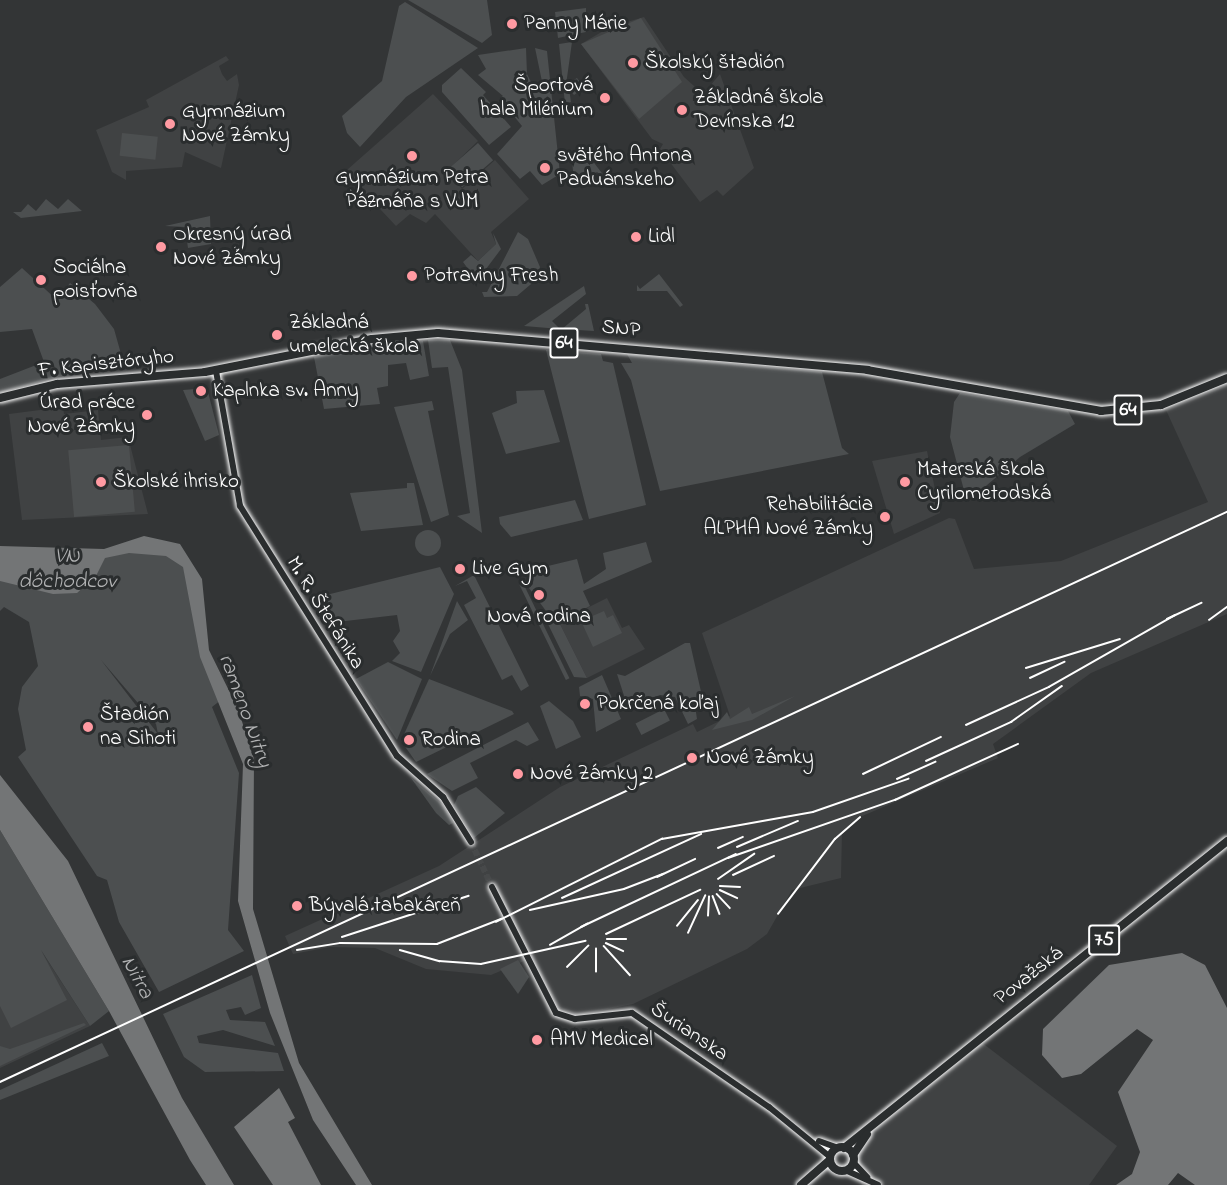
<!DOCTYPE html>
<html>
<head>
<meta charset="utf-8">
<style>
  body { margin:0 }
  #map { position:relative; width:1227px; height:1185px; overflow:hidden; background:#333536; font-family:"Indie Flower",sans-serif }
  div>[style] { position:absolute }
  .built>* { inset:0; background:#404243 }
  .green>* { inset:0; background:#4c4f50; transform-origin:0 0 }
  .round { border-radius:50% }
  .water>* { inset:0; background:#737576 }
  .tertiary-tunnel>* { height:6px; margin-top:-3px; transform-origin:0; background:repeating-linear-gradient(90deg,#47494a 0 6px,transparent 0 9px) }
  .roads { filter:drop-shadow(0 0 2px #fff) drop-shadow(0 0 2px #fff) }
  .tertiary>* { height:6px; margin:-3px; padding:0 3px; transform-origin:3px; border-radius:3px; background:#2a2d2e }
  .primary>* { height:8px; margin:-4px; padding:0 4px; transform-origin:4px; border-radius:4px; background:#2a2d2e }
  .primary>.ring { margin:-4px; padding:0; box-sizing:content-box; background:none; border:8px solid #2a2d2e; border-radius:50% }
  .rail>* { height:1.5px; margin:-0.75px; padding:0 0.75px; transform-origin:0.75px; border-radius:0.75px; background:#fff }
  .dots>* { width:16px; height:16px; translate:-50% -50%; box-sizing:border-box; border:3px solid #2a2d2e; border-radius:50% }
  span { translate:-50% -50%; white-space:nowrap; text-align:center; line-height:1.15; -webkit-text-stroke:6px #2a2d2e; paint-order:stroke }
  .shield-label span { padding:2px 4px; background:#2a2d2e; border:2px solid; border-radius:4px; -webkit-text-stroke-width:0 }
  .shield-label { font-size:20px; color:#fff; font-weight:700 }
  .poi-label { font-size:21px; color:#fff }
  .left { translate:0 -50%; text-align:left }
  .right { translate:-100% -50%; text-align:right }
  .street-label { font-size:21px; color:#fff }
  .water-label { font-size:22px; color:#b2b3b4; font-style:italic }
</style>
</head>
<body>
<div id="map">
  <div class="built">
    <i style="clip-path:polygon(644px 17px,684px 77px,703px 94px,720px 74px,754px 168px,723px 196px,717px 190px,700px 202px,660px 149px,663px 144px,652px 139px,581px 44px,610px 27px)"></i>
    <i style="clip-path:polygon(226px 56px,229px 60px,219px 66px,222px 74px,227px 81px,237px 74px,239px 85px,221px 168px,185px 152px,182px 167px,126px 171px,126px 180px,112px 172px,96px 130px,149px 107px,146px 100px)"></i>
    <i style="clip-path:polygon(433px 94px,478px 141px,447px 171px,462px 189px,495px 160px,529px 199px,491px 232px,496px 244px,478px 261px,435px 214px,426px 223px,410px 214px,396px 226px,348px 175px,339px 177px)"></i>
    <i style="clip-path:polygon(1227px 385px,1227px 614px,1091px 673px,993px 744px,998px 758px,860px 817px,842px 833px,841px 878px,792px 890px,767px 934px,747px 949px,633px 1004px,578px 1015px,555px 1006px,529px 959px,491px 975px,426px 969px,375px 948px,330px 947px,293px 954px,285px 936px,439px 866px,560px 787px,693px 724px,697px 732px,730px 716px,702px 633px,949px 518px,955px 519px,974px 569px,1061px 561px,1208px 502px,1166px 410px)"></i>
    <i style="clip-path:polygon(63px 407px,64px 414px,98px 410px,101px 440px,128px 437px,148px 514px,22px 520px,9px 414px)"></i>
    <i style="clip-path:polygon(927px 451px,940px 513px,894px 534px,872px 461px)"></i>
    <i style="clip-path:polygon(607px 598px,622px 628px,629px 625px,645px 649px,587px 678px,559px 622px)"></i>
    <i style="clip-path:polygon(0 930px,40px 949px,90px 1026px,0 1068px)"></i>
    <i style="clip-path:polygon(971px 1040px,981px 1042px,1117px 1146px,1089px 1185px,862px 1185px,842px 1140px)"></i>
  </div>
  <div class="green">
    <i style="clip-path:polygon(408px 0,487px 0,492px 35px,482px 43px)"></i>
    <i style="clip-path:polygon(405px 2px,478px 48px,406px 97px,360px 147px,347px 133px,342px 116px,382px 81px,399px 6px)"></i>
    <i style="clip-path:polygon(586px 8px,586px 32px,558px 38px,555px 12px)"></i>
    <i style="clip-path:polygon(641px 18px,682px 82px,639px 119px,581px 44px)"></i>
    <i style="clip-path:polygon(572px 42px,566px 85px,577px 78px,584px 88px,574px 95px,569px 89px,571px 102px,565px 104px,559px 44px)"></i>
    <i style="clip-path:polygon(526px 48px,527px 74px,536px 92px,544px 91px,535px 48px,547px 51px,560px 174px,542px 185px,530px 171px,520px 179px,497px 154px,522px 126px,513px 115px,517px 110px,511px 103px,505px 107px,499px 99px,503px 96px,478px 75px,486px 69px,478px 55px)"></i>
    <i style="clip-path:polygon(461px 68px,486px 92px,483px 95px,511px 127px,489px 145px,442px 92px,442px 85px)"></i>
    <i style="left:122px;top:133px;width:36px;height:23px;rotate:6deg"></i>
    <i style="left:478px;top:143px;width:23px;height:41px;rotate:49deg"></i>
    <i style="clip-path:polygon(578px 151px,588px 155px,608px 181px,597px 172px,575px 188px,571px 153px)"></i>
    <i style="clip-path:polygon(46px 199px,58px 209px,68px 199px,82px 211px,21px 218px,13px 212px,21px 212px,28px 204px,36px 211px)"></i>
    <i style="clip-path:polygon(210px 216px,211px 244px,188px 248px,185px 227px,165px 226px)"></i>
    <i style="clip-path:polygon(518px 232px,528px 239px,540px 267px,537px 279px,517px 296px,484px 297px,482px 292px,487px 292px)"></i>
    <i style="clip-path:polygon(493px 233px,501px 249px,477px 281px,463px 262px,471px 255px,478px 261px,496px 244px)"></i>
    <i style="clip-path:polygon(22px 268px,57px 300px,70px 283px,95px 304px,114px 329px,125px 368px,59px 376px,0 393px,0 379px,44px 362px,32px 329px,0 332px,0 287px)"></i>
    <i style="clip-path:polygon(659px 274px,683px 305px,680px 307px,667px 291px,637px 291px,637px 285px,640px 289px)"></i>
    <i style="clip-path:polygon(584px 286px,586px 294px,552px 321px,560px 329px,524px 326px)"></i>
    <i style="clip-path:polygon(585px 304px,588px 304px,594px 331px,562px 329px,586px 309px)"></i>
    <i style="clip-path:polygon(428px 340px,450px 340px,462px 370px,482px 533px,457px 516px,470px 513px,448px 367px,432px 368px)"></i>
    <i style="clip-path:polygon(423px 341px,429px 376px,410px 380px,406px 363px,388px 365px,388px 386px,377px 388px,380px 404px,324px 409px,314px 357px)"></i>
    <i style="clip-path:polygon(546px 350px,601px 354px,603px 361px,613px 363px,646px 505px,589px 519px)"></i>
    <i style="clip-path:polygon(627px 354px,822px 372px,842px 448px,849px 454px,660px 491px,631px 380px,621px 363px,632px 363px)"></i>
    <i style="clip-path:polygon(207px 388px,219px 435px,205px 441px,183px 390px)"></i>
    <i style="clip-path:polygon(544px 390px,560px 442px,506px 454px,492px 413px,517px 403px,516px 391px)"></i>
    <i style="clip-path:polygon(960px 393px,1068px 411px,1075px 424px,1020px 457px,967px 502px,950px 437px,954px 402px)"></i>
    <i style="clip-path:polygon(432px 401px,434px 410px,428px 411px,449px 515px,431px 522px,394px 407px)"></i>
    <i style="left:129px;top:445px;width:67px;height:61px;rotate:85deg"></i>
    <i style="clip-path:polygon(407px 483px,414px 483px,423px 525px,361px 531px,350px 493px,407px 488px)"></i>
    <i style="clip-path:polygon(575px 500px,583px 520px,511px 537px,500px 524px,499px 517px)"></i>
    <i class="round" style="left:415px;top:530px;width:26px;height:26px"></i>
    <i style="clip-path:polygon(646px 542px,652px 562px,583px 591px,590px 606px,559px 622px,587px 678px,574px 677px,545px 618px,549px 615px,529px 588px,533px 584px,527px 571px,577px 559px,584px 584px,606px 569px,603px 553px)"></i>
    <i style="clip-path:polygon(evenodd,140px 549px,172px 553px,185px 562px,204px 647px,226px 696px,212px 707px,239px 773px,228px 930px,244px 951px,159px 992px,119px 922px,107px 880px,97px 876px,18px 757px,26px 750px,18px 709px,22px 687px,38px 666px,29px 622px,4px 607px,0 611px,0 574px,140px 549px,101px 660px,156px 724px,158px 734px,101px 660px)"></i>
    <i style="clip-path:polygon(440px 567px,454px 594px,421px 672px,392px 661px,400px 653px,393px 641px,400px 631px,397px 615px,337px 622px,322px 596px)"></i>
    <i style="clip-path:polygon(474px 575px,529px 686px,521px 691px,512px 675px,502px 680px,464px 605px,476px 598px,467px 581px,455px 586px)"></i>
    <i style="left:523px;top:583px;width:106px;height:4px;rotate:64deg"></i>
    <i style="clip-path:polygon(457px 601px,468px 620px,450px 634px,430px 676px)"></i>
    <i style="clip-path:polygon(604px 611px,607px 618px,613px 615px,622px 633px,593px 647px,581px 621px)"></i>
    <i style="clip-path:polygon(685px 643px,690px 643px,702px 696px,695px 706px,697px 719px,688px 724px,675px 697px,660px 695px,628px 708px,617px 674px,625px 676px)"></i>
    <i style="clip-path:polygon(388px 662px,422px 679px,397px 740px,356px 679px)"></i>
    <i style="clip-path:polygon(602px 675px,621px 719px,596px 732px,593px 699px,580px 696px,579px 687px)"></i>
    <i style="clip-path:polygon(429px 679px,512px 711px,514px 714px,416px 762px,401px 741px)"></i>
    <i style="clip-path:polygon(795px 696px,752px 720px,712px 730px,727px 712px,730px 719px,749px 707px,752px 714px)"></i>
    <i style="clip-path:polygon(549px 701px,573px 721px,581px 737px,556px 749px,540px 706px)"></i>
    <i style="left:664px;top:709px;width:13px;height:32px;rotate:63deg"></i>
    <i style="clip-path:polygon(528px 722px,539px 740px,527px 746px,516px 740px,470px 763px,478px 778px,452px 791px,427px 774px)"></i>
    <i style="clip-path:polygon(411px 778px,443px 805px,453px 823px,449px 825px,436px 813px)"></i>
    <i style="clip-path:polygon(476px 787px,505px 813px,474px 838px,454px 805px,458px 796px)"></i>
    <i style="clip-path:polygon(0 830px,109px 1011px,90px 1026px,41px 950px,67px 1000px,11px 1028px,0 1006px)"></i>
    <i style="clip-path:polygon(518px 960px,529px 977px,518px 994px,500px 969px)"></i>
    <i style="clip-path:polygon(252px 975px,261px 1008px,245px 1015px,241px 1007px,226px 1010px,230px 1020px,265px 1022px,275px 1046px,223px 1030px,197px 1036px,199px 1043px,278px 1053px,284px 1071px,205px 1072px,184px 1057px,163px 1014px)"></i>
    <i style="clip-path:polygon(84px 1023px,86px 1025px,0 1066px,0 1046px,10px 1049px)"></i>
    <i style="clip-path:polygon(102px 1043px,109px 1056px,0 1100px,0 1090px)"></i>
  </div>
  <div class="water">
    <i style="clip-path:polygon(144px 536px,180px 544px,202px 579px,209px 650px,238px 709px,254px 759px,253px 909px,299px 1063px,372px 1185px,356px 1185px,313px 1120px,270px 1013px,238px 901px,243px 764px,200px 657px,183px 567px,166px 556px,129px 553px,105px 558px,96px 576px,77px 593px,53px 594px,0 581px,0 546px,104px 549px)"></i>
    <i style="clip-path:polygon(0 775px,68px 861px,182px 1098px,234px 1185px,206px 1185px,190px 1160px,109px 1011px,0 830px)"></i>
    <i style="clip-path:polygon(1182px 953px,1205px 965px,1227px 1008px,1227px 1185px,1195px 1185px,1178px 1173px,1168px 1185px,1116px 1185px,1132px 1174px,1140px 1152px,1118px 1092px,1153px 1040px,1137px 1029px,1081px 1074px,1062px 1078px,1042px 1055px,1043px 1029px,1109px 965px)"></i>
    <i style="clip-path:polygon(279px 1088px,295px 1118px,288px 1122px,321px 1185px,273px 1185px,234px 1127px)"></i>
  </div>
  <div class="tertiary-tunnel">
    <i style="left:471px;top:842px;width:50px;rotate:65deg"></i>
  </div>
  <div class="roads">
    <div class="tertiary">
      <i style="left:216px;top:371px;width:137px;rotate:79.9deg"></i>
      <i style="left:240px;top:506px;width:295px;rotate:57.9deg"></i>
      <i style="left:397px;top:756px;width:62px;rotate:41.7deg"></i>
      <i style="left:443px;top:797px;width:53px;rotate:58.1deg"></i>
      <i style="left:492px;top:887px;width:141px;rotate:63.1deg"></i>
      <i style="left:556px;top:1013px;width:20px;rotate:18deg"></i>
      <i style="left:575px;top:1019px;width:57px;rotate:-6deg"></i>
      <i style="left:632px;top:1013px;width:166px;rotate:34.5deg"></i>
      <i style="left:769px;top:1107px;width:79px;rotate:39.3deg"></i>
      <i style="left:819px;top:1141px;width:20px;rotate:20deg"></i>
      <i style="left:853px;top:1162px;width:21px;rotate:47deg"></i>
      <i style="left:845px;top:1170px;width:36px;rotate:24deg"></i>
    </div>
    <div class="primary">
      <i style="left:0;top:398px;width:59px;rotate:-13.8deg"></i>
      <i style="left:57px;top:384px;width:148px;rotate:-4.6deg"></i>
      <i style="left:205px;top:372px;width:170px;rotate:-11.2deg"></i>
      <i style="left:372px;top:339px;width:66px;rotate:-5.2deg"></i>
      <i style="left:438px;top:333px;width:431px;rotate:4.9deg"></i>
      <i style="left:867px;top:370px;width:238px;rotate:9.9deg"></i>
      <i style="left:1101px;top:411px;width:60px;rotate:-5.7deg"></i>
      <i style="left:1161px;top:405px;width:71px;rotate:-22.2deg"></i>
      <i class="ring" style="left:830px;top:1147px;width:16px;height:16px"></i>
      <i style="left:844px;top:1148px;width:491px;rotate:-38.7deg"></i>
      <i style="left:853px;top:1155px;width:25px;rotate:-56deg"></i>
      <i style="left:801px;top:1185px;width:38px;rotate:-41deg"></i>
    </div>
  </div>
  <div class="rail">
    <i style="left:1167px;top:619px;width:38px;rotate:-25deg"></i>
    <i style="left:1209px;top:620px;width:22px;rotate:-36deg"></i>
    <i style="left:1026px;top:668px;width:98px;rotate:-17.1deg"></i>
    <i style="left:1030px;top:678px;width:38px;rotate:-25deg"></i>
    <i style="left:966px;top:725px;width:91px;rotate:-24.6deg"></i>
    <i style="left:1049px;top:687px;width:145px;rotate:-29.7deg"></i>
    <i style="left:926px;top:761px;width:94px;rotate:-24.6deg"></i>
    <i style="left:1011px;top:722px;width:62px;rotate:-35.2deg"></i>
    <i style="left:863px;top:774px;width:86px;rotate:-25.4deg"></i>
    <i style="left:897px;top:779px;width:42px;rotate:-24.1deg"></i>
    <i style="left:737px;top:847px;width:66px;rotate:-23.1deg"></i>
    <i style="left:718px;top:848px;width:27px;rotate:-24deg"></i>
    <i style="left:728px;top:858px;width:177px;rotate:-19.2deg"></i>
    <i style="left:895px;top:800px;width:135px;rotate:-24.5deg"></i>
    <i style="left:733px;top:875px;width:45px;rotate:-24.9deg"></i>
    <i style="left:657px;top:877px;width:42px;rotate:-25.3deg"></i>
    <i style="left:718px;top:879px;width:44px;rotate:-34.8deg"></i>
    <i style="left:720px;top:886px;width:20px;rotate:3deg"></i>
    <i style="left:720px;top:890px;width:19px;rotate:25deg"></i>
    <i style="left:717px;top:894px;width:19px;rotate:47deg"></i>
    <i style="left:713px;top:896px;width:19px;rotate:69deg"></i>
    <i style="left:562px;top:898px;width:153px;rotate:-24.7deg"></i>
    <i style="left:530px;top:910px;width:96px;rotate:-12.6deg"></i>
    <i style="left:624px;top:889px;width:42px;rotate:-21deg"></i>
    <i style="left:778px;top:914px;width:94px;rotate:-52.8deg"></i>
    <i style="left:835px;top:839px;width:33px;rotate:-41deg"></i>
    <i style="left:708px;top:916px;width:19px;rotate:-87deg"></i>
    <i style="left:496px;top:922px;width:186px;rotate:-26.6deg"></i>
    <i style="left:662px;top:839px;width:153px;rotate:-10.1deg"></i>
    <i style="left:813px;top:812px;width:101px;rotate:-19.2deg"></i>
    <i style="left:677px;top:926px;width:33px;rotate:-51deg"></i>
    <i style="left:581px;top:927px;width:171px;rotate:-25.2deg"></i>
    <i style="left:688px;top:933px;width:41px;rotate:-65.3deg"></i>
    <i style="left:606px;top:934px;width:104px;rotate:-25.1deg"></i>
    <i style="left:342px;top:937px;width:133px;rotate:-18deg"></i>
    <i style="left:607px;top:939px;width:19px"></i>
    <i style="left:606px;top:943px;width:19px;rotate:25deg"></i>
    <i style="left:550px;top:945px;width:43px;rotate:-29.6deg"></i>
    <i style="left:604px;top:946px;width:39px;rotate:48deg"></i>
    <i style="left:297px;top:950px;width:44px;rotate:-9.2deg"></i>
    <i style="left:340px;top:943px;width:97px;rotate:0.6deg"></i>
    <i style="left:437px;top:944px;width:69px;rotate:-21.3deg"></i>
    <i style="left:400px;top:950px;width:41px;rotate:15.8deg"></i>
    <i style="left:439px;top:961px;width:42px;rotate:4.1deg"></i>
    <i style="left:481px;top:964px;width:107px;rotate:-12.5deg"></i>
    <i style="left:567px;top:967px;width:30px;rotate:-45deg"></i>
    <i style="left:596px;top:972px;width:23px;rotate:-90deg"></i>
    <i style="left:0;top:1082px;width:1353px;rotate:-24.92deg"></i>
  </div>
  <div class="dots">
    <i style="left:512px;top:24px;background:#ff9aa2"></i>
    <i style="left:633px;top:63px;background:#ff9aa2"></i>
    <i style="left:605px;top:98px;background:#ff9aa2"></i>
    <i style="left:682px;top:110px;background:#ff9aa2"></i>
    <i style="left:170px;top:124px;background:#ff9aa2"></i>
    <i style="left:412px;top:156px;background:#ff9aa2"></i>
    <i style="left:545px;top:168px;background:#ff9aa2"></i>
    <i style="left:636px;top:237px;background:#ff9aa2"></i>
    <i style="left:161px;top:247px;background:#ff9aa2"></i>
    <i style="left:412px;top:276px;background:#ff9aa2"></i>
    <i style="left:41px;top:280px;background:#ff9aa2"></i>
    <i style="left:277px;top:335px;background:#ff9aa2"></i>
    <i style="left:201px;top:391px;background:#ff9aa2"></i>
    <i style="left:147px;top:415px;background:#ff9aa2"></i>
    <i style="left:101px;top:482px;background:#ff9aa2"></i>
    <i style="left:905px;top:482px;background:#ff9aa2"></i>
    <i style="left:885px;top:517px;background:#ff9aa2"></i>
    <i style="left:460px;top:569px;background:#ff9aa2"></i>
    <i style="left:539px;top:595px;background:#ff9aa2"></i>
    <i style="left:585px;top:704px;background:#ff9aa2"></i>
    <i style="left:88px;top:727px;background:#ff9aa2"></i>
    <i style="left:409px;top:740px;background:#ff9aa2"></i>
    <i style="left:692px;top:758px;background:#ff9aa2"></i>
    <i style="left:518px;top:774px;background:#ff9aa2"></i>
    <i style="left:297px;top:906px;background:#ff9aa2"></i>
    <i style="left:537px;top:1040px;background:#ff9aa2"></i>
  </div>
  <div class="shield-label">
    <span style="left:564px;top:343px">64</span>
    <span style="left:1128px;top:410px">64</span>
    <span style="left:1104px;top:940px">75</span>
  </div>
  <div class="poi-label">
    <span class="left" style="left:524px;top:24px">Panny Márie</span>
    <span class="left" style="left:645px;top:63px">Školský štadión</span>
    <span class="right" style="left:593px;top:98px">Športová<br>hala Milénium</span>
    <span class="left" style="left:694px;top:110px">Základná škola<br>Devínska 12</span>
    <span class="left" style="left:182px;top:124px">Gymnázium<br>Nové Zámky</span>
    <span class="left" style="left:557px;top:168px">svätého Antona<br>Paduánskeho</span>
    <span style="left:412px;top:190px">Gymnázium Petra<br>Pázmáňa s VJM</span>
    <span class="left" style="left:173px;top:247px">Okresný úrad<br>Nové Zámky</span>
    <span class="left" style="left:648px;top:237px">Lidl</span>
    <span class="left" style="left:53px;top:280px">Sociálna<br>poisťovňa</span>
    <span class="left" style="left:424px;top:276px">Potraviny Fresh</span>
    <span class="left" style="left:289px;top:335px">Základná<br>umelecká škola</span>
    <span class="left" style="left:213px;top:391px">Kaplnka sv. Anny</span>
    <span class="right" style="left:135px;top:415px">Úrad práce<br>Nové Zámky</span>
    <span class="left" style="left:917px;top:482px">Materská škola<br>Cyrilometodská</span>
    <span class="left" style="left:113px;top:482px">Školské ihrisko</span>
    <span class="right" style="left:873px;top:517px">Rehabilitácia<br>ALPHA Nové Zámky</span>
    <span class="left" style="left:472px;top:569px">Live Gym</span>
    <span style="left:539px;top:617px">Nová rodina</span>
    <span class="left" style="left:597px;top:704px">Pokrčená koľaj</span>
    <span class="left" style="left:100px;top:727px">Štadión<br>na Sihoti</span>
    <span class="left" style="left:421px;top:740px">Rodina</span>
    <span class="left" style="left:706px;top:758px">Nové Zámky</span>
    <span class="left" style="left:530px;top:774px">Nové Zámky 2</span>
    <span class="left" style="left:309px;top:906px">Bývalá tabakáreň</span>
    <span class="left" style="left:550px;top:1040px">AMV Medical</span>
  </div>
  <div class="street-label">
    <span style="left:621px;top:329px;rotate:5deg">SNP</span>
    <span style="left:106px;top:364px;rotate:-6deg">F. Kapisztóryho</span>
    <span style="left:325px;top:613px;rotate:58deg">M. R. Štefánika</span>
    <span style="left:1029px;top:976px;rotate:-38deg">Považská</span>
    <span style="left:689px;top:1032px;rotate:34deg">Šurianska</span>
  </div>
  <div class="water-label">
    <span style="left:67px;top:570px">VN<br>dôchodcov</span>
    <span style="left:244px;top:711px;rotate:70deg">rameno Nitry</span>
    <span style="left:136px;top:978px;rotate:62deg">Nitra</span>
  </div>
</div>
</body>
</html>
